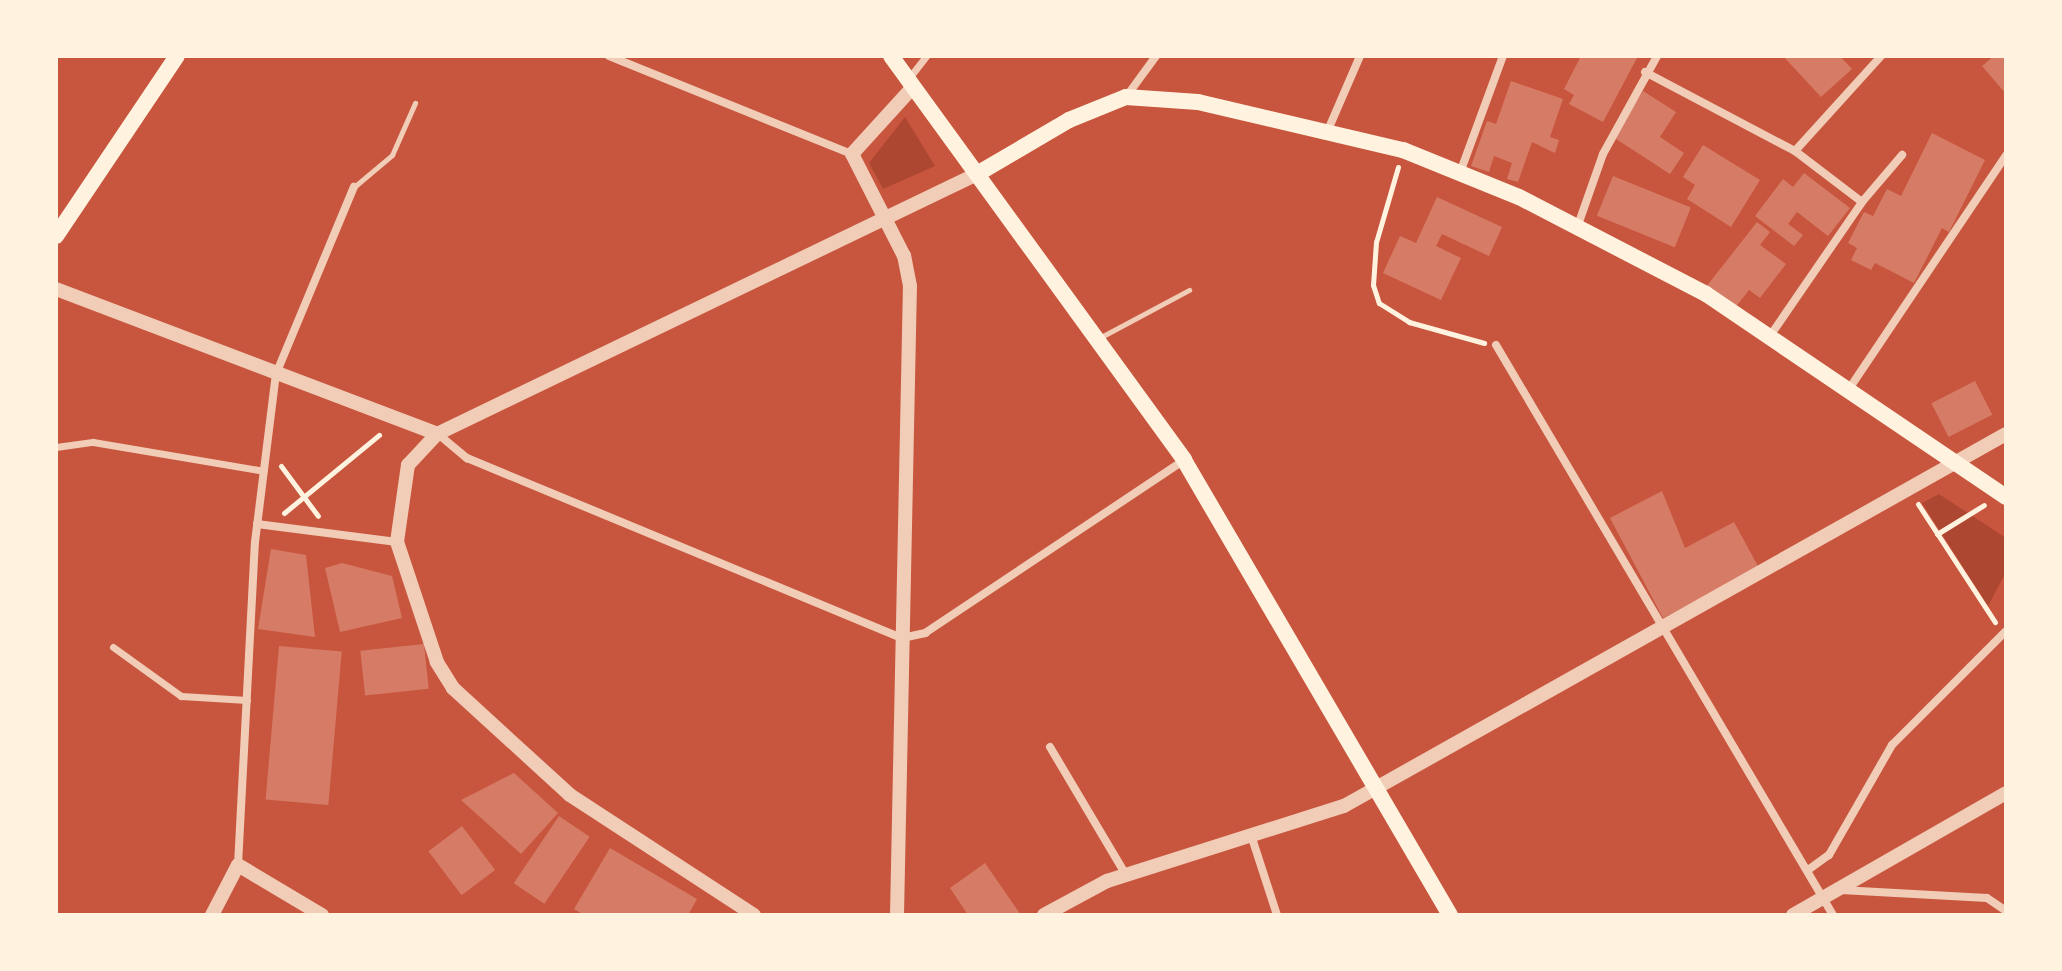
<!DOCTYPE html>
<html>
<head>
<meta charset="utf-8">
<style>
  body { margin:0 }
  #map { position:relative; width:2062px; height:971px; overflow:hidden; background:#c8553d; font-family:"Fira Sans",sans-serif }
  div>[style] { position:absolute }
  .green>* { inset:0; background:#ae4732 }
  .building>* { inset:0; background:#d67c66; transform-origin:0 0 }
  .path>* { height:5px; margin:-2.5px; padding:0 2.5px; transform-origin:2.5px; border-radius:2.5px; background:#fff3e0 }
  .service>* { height:5px; margin:-2.5px; padding:0 2.5px; transform-origin:2.5px; border-radius:2.5px; background:#f1ccb7 }
  .pedestrian>* { height:7px; margin:-3.5px; padding:0 3.5px; transform-origin:3.5px; border-radius:3.5px; background:#f1ccb7 }
  .minor>* { height:8px; margin:-4px; padding:0 4px; transform-origin:4px; border-radius:4px; background:#f1ccb7 }
  .tertiary>* { height:14px; margin:-7px; padding:0 7px; transform-origin:7px; border-radius:7px; background:#f1ccb7 }
  .secondary>* { height:16px; margin:-8px; padding:0 8px; transform-origin:8px; border-radius:8px; background:#fff3e0 }
  span { translate:-50% -50%; white-space:nowrap; text-align:center; line-height:1.15; -webkit-text-stroke:7px #fff3e0; paint-order:stroke }
  .frame { position:absolute; inset:0; border:58px solid #fff3e0; pointer-events:none }
</style>
</head>
<body>
<div id="map">
  <div class="green">
    <i style="clip-path:polygon(905px 117px,935px 166px,883px 189px,869px 163px)"></i>
    <i style="clip-path:polygon(1939px 494px,2006px 538px,2006px 572px,1988px 606px,1922px 503px)"></i>
  </div>
  <div class="building">
    <i style="clip-path:polygon(1581px 56px,1638px 56px,1603px 122px,1569px 104px,1574px 95px,1564px 89px)"></i>
    <i style="clip-path:polygon(1783px 56px,1840px 56px,1852px 69px,1821px 97px)"></i>
    <i style="clip-path:polygon(1994px 56px,2006px 56px,2006px 94px,1982px 66px)"></i>
    <i style="clip-path:polygon(1511px 81px,1563px 99px,1550px 137px,1559px 140px,1555px 153px,1532px 142px,1518px 182px,1507px 179px,1512px 163px,1494px 156px,1489px 172px,1471px 166px,1487px 121px,1496px 124px)"></i>
    <i style="clip-path:polygon(1643px 91px,1676px 112px,1660px 137px,1684px 153px,1670px 174px,1613px 137px)"></i>
    <i style="clip-path:polygon(1932px 133px,1985px 160px,1949px 232px,1942px 228px,1914px 283px,1875px 263px,1871px 270px,1851px 260px,1857px 248px,1848px 243px,1864px 212px,1873px 216px,1887px 189px,1901px 196px)"></i>
    <i style="clip-path:polygon(1703px 145px,1760px 180px,1731px 227px,1687px 199px,1695px 185px,1683px 177px)"></i>
    <i style="clip-path:polygon(1804px 173px,1850px 208px,1828px 236px,1797px 212px,1788px 224px,1803px 235px,1794px 246px,1755px 216px,1783px 179px,1793px 187px)"></i>
    <i style="left:1613px;top:176px;width:84px;height:43px;rotate:22deg"></i>
    <i style="clip-path:polygon(1437px 197px,1502px 227px,1489px 256px,1442px 234px,1436px 246px,1461px 258px,1441px 300px,1383px 273px,1400px 236px,1416px 243px)"></i>
    <i style="clip-path:polygon(1757px 222px,1770px 232px,1760px 245px,1786px 264px,1760px 298px,1749px 290px,1734px 309px,1706px 287px)"></i>
    <i style="left:1975px;top:381px;width:38px;height:49px;rotate:63deg"></i>
    <i style="clip-path:polygon(1662px 491px,1685px 548px,1734px 522px,1759px 568px,1663px 618px,1610px 518px)"></i>
    <i style="clip-path:polygon(271px 549px,306px 555px,315px 637px,258px 629px)"></i>
    <i style="clip-path:polygon(342px 563px,392px 576px,402px 618px,340px 632px,325px 568px)"></i>
    <i style="left:424px;top:644px;width:45px;height:64px;rotate:84deg"></i>
    <i style="left:279px;top:646px;width:63px;height:154px;rotate:5deg"></i>
    <i style="clip-path:polygon(514px 773px,558px 813px,521px 854px,461px 800px)"></i>
    <i style="left:559px;top:816px;width:37px;height:81px;rotate:34deg"></i>
    <i style="left:462px;top:826px;width:55px;height:42px;rotate:53deg"></i>
    <i style="clip-path:polygon(610px 848px,697px 899px,688px 915px,584px 915px,574px 909px)"></i>
    <i style="clip-path:polygon(985px 863px,1021px 915px,968px 915px,950px 888px)"></i>
  </div>
  <div class="path">
    <i style="left:1398px;top:167px;width:78px;rotate:106.3deg"></i>
    <i style="left:1376px;top:242px;width:43px;rotate:94deg"></i>
    <i style="left:1373px;top:285px;width:19px;rotate:72deg"></i>
    <i style="left:1379px;top:303px;width:36px;rotate:32deg"></i>
    <i style="left:1409px;top:322px;width:78px;rotate:15.6deg"></i>
    <i style="left:281px;top:466px;width:62px;rotate:53.5deg"></i>
    <i style="left:1918px;top:504px;width:141px;rotate:56.9deg"></i>
    <i style="left:284px;top:513px;width:123px;rotate:-39.4deg"></i>
    <i style="left:1937px;top:534px;width:55px;rotate:-31.7deg"></i>
  </div>
  <div class="service">
    <i style="left:354px;top:187px;width:50px;rotate:-40.1deg"></i>
    <i style="left:392px;top:155px;width:57px;rotate:-66.1deg"></i>
    <i style="left:1101px;top:337px;width:100px;rotate:-28.1deg"></i>
  </div>
  <div class="pedestrian">
    <i style="left:909px;top:78px;width:28px;rotate:-52deg"></i>
    <i style="left:56px;top:447px;width:37px;rotate:-8deg"></i>
    <i style="left:93px;top:442px;width:173px;rotate:9.6deg"></i>
    <i style="left:113px;top:647px;width:84px;rotate:35.8deg"></i>
    <i style="left:181px;top:696px;width:66px;rotate:3.5deg"></i>
  </div>
  <div class="minor">
    <i style="left:609px;top:56px;width:262px;rotate:22deg"></i>
    <i style="left:1645px;top:72px;width:170px;rotate:27.8deg"></i>
    <i style="left:1795px;top:151px;width:84px;rotate:37.3deg"></i>
    <i style="left:1126px;top:97px;width:51px;rotate:-53.8deg"></i>
    <i style="left:1328px;top:130px;width:81px;rotate:-66.6deg"></i>
    <i style="left:1795px;top:151px;width:128px;rotate:-47.8deg"></i>
    <i style="left:1461px;top:170px;width:121px;rotate:-69.8deg"></i>
    <i style="left:1578px;top:225px;width:75px;rotate:-70.6deg"></i>
    <i style="left:1603px;top:154px;width:112px;rotate:-61.1deg"></i>
    <i style="left:1770px;top:336px;width:163px;rotate:-55.5deg"></i>
    <i style="left:1862px;top:202px;width:62px;rotate:-49.6deg"></i>
    <i style="left:1496px;top:345px;width:662px;rotate:59.41deg"></i>
    <i style="left:1849px;top:389px;width:282px;rotate:-56.1deg"></i>
    <i style="left:438px;top:434px;width:38px;rotate:40deg"></i>
    <i style="left:467px;top:458px;width:471px;rotate:22.5deg"></i>
    <i style="left:902px;top:638px;width:24px;rotate:-12deg"></i>
    <i style="left:925px;top:633px;width:311px;rotate:-33.7deg"></i>
    <i style="left:257px;top:524px;width:141px;rotate:7.3deg"></i>
    <i style="left:1050px;top:747px;width:149px;rotate:59.3deg"></i>
    <i style="left:1251px;top:835px;width:84px;rotate:72deg"></i>
    <i style="left:238px;top:865px;width:323px;rotate:-87deg"></i>
    <i style="left:255px;top:542px;width:169px;rotate:-82.9deg"></i>
    <i style="left:276px;top:374px;width:203px;rotate:-67.4deg"></i>
    <i style="left:1808px;top:870px;width:26px;rotate:-36deg"></i>
    <i style="left:1829px;top:855px;width:127px;rotate:-60.2deg"></i>
    <i style="left:1892px;top:745px;width:161px;rotate:-45deg"></i>
    <i style="left:1841px;top:890px;width:146px;rotate:3.1deg"></i>
    <i style="left:1987px;top:898px;width:23px;rotate:34deg"></i>
  </div>
  <div class="tertiary">
    <i style="left:56px;top:289px;width:408px;rotate:20.8deg"></i>
    <i style="left:212px;top:915px;width:56px;rotate:-62.5deg"></i>
    <i style="left:238px;top:865px;width:98px;rotate:30.8deg"></i>
    <i style="left:754px;top:915px;width:220px;rotate:-146.9deg"></i>
    <i style="left:570px;top:795px;width:159px;rotate:-137.6deg"></i>
    <i style="left:453px;top:688px;width:31px;rotate:-122deg"></i>
    <i style="left:437px;top:662px;width:126px;rotate:-108.4deg"></i>
    <i style="left:397px;top:542px;width:78px;rotate:-81.9deg"></i>
    <i style="left:408px;top:465px;width:42px;rotate:-46.9deg"></i>
    <i style="left:437px;top:434px;width:599px;rotate:-25.71deg"></i>
    <i style="left:897px;top:915px;width:629px;rotate:-88.82deg"></i>
    <i style="left:910px;top:286px;width:31px;rotate:-101deg"></i>
    <i style="left:904px;top:256px;width:114px;rotate:-117deg"></i>
    <i style="left:852px;top:154px;width:91px;rotate:-47.7deg"></i>
    <i style="left:1044px;top:915px;width:72px;rotate:-28.4deg"></i>
    <i style="left:1107px;top:881px;width:249px;rotate:-17.6deg"></i>
    <i style="left:1344px;top:806px;width:759px;rotate:-29.33deg"></i>
    <i style="left:1793px;top:915px;width:245px;rotate:-29.8deg"></i>
  </div>
  <div class="secondary">
    <i style="left:891px;top:56px;width:499px;rotate:54deg"></i>
    <i style="left:1184px;top:460px;width:527px;rotate:59.69deg"></i>
    <i style="left:977px;top:174px;width:107px;rotate:-30.4deg"></i>
    <i style="left:1069px;top:120px;width:61px;rotate:-22deg"></i>
    <i style="left:1126px;top:97px;width:72px;rotate:4deg"></i>
    <i style="left:1198px;top:102px;width:211px;rotate:13.2deg"></i>
    <i style="left:1403px;top:150px;width:125px;rotate:22.1deg"></i>
    <i style="left:1519px;top:197px;width:211px;rotate:27.4deg"></i>
    <i style="left:1706px;top:294px;width:362px;rotate:34.1deg"></i>
    <i style="left:56px;top:236px;width:217px;rotate:-56.1deg"></i>
  </div>
  <div class="frame"></div>
</div>
</body>
</html>
